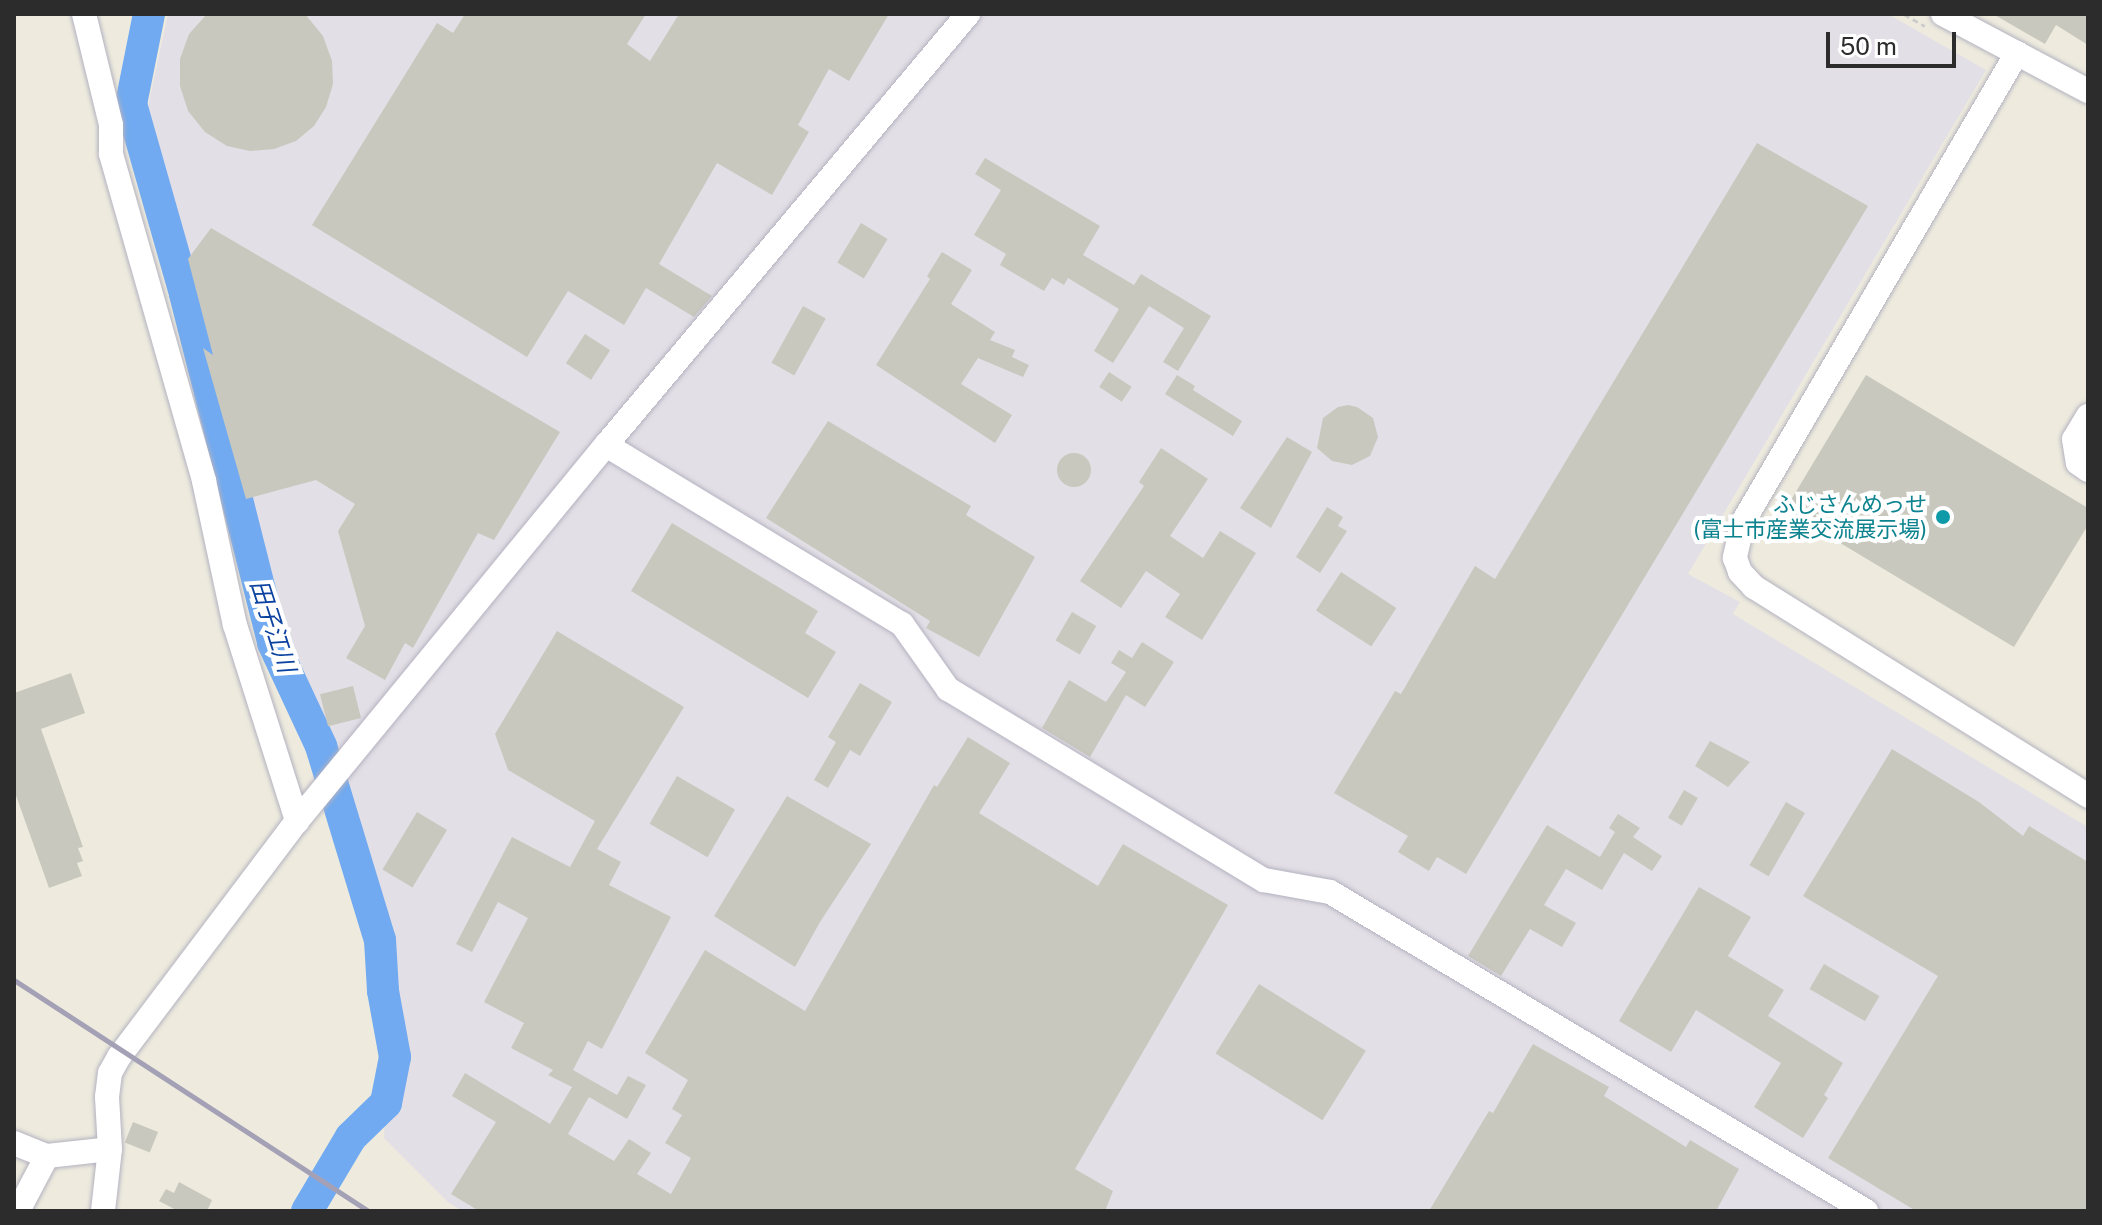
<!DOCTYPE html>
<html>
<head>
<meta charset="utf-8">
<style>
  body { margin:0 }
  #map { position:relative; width:2102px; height:1225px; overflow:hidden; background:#eeebde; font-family:"Public Sans","Noto Sans JP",sans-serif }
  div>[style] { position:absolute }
  .industrial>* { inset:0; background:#e3dfe6 }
  .river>* { height:32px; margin:-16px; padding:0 16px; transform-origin:16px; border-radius:16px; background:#71aaf0 }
  .building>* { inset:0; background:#c9c8be; transform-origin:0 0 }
  .round { border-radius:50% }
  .path>* { height:3px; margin-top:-1.5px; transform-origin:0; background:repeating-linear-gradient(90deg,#ccc 0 6px,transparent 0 10px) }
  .roads { filter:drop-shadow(0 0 2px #b3b2c0) drop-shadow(0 0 2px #b3b2c0) }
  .minor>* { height:24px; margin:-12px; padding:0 12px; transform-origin:12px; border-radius:12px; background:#fff }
  .rail>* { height:5px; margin:-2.5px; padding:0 2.5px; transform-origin:2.5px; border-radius:2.5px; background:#a4a1b6 }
  .dots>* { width:22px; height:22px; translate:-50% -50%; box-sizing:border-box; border:4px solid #fff; border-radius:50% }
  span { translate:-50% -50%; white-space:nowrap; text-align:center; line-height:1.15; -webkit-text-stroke:8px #fff; paint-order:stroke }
  .culture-label { font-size:22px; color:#0d838f }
  .right { translate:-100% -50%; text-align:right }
  .water-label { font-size:24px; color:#0c42a0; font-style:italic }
  .frame { position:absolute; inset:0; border:16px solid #2c2c2c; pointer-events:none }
  .scale { position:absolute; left:1826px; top:32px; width:130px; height:36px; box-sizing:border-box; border:4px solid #2c2c2c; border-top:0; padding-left:10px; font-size:24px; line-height:28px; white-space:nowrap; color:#2c2c2c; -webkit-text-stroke:6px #fff; paint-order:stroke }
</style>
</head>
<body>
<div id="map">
  <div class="industrial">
    <i style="clip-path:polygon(168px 14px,1888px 14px,1986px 70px,1688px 574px,1740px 602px,1733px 614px,2088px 827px,2088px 1211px,462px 1211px,448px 1202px,384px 1138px,390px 1038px,373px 897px,318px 774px,239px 500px,146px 115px)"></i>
  </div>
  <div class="river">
    <i style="left:149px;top:14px;width:92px;rotate:101.3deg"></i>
    <i style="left:131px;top:104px;width:198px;rotate:74.1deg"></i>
    <i style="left:185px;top:294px;width:360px;rotate:75.8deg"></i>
    <i style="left:273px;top:643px;width:114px;rotate:65deg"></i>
    <i style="left:321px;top:746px;width:203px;rotate:73.1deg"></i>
    <i style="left:380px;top:940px;width:51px;rotate:86.6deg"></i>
    <i style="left:383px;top:991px;width:67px;rotate:79.7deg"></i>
    <i style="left:395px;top:1057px;width:47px;rotate:101.1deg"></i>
    <i style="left:386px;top:1103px;width:49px;rotate:135.8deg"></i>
    <i style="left:351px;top:1137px;width:86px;rotate:120.7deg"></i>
  </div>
  <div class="building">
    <i style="clip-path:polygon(207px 14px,305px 14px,323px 36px,332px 61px,333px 84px,326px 107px,314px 126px,296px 141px,274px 149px,250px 151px,227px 146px,205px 132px,188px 111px,180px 86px,180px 59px,189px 34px)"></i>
    <i style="clip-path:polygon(465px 14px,646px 14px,627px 44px,650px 61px,679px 14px,889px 14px,849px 81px,829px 69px,798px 125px,809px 132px,772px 195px,717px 163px,659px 264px,712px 296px,694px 317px,646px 288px,624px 325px,568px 291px,527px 357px,312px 225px,437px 23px,453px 33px)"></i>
    <i style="clip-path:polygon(1993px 14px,2088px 14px,2088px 45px,2056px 25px,2045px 44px)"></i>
    <i style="clip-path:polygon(1757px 143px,1868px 206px,1466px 874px,1437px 857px,1429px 871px,1398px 852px,1408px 836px,1334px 793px,1395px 691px,1401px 694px,1475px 566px,1495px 579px)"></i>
    <i style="clip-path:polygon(985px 158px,1100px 226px,1083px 255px,1134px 285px,1141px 274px,1211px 316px,1178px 371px,1163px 362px,1184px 328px,1149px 306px,1113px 363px,1094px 351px,1119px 309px,1068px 278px,1064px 285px,1052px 278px,1044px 291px,1000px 265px,1006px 254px,974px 235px,1001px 190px,975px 174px)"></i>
    <i style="left:861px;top:223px;width:31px;height:46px;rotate:31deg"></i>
    <i style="clip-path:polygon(211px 228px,560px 432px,494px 540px,478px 533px,413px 648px,405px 643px,385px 680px,346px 658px,365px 626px,338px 531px,355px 504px,316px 480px,246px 499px,203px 348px,213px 355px,188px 259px)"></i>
    <i style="clip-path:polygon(942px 252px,972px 270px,951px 304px,995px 332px,990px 340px,1015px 350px,1012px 357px,1029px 365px,1023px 377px,978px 358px,961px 384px,1012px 415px,995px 443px,876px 365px,930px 279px,927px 276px)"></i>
    <i style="left:803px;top:306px;width:26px;height:65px;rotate:29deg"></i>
    <i style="left:585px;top:334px;width:30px;height:35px;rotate:33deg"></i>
    <i style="left:1109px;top:372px;width:27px;height:18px;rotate:33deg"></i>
    <i style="clip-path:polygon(1177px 375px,1195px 386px,1193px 390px,1242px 421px,1233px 436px,1165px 394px)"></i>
    <i style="clip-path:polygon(1866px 375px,2088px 508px,2088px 525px,2014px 647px,1785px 510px)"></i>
    <i style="clip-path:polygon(1348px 405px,1357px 407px,1373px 418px,1378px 437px,1370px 456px,1352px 465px,1332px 461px,1317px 448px,1323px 418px,1338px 407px)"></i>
    <i style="clip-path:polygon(828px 421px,971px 506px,966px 515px,1035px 557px,979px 657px,926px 628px,930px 621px,766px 518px)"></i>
    <i style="clip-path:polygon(1287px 437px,1312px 452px,1271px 528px,1240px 508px)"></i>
    <i style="clip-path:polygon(1161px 448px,1208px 479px,1170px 536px,1203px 558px,1220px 531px,1256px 553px,1202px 640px,1165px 617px,1180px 594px,1146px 571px,1121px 608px,1080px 581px,1144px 486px,1139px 482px)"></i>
    <i class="round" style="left:1057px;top:453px;width:34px;height:34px"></i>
    <i style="clip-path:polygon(1327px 507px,1343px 517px,1338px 526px,1347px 531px,1320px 573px,1296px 557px)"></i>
    <i style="clip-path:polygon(672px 523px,818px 611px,805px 633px,836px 652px,808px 698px,631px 591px)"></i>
    <i style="left:1341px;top:572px;width:66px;height:46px;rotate:33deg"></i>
    <i style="left:1072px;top:612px;width:28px;height:33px;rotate:30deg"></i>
    <i style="clip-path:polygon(557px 631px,684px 707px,597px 849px,621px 862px,609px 885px,671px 917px,602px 1049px,588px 1041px,573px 1070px,617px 1095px,628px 1076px,646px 1085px,627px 1119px,589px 1097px,568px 1134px,614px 1161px,629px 1139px,651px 1153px,637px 1174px,671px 1194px,691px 1158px,665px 1143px,682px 1115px,672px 1109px,688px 1080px,645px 1053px,705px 950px,805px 1011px,934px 785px,937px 787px,968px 737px,1010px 763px,979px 813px,1098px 886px,1123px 844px,1228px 905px,1075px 1169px,1113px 1191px,1105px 1211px,479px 1211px,451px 1194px,496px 1122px,452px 1096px,465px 1073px,550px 1124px,572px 1087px,548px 1075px,553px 1070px,511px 1048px,524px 1023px,484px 1002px,528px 918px,498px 902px,472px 952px,456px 944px,512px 837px,570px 867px,595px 821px,508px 770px,495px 734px)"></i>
    <i style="clip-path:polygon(1142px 642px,1174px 662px,1145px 707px,1126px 695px,1090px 757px,1042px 728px,1069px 680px,1106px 702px,1126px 672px,1111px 663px,1119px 650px,1132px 658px)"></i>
    <i style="clip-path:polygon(71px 673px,85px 713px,41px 729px,83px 847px,78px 848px,83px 861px,77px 863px,82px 876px,49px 888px,14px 790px,14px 693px)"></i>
    <i style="clip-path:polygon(860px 683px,892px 702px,860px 756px,850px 750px,828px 788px,814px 780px,836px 742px,828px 737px)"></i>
    <i style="left:353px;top:686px;width:33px;height:34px;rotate:76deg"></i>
    <i style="clip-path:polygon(1710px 741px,1750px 762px,1728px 787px,1695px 766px)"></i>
    <i style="clip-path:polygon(1892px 749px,1979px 802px,2023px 836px,2029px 826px,2088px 862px,2088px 1211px,1916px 1211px,1828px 1158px,1938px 976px,1803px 896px)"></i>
    <i style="left:677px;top:776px;width:67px;height:55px;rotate:30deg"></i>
    <i style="left:1684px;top:790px;width:16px;height:32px;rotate:30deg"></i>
    <i style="clip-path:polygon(787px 796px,871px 844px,820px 922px,795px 967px,714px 916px)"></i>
    <i style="left:1786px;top:802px;width:22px;height:73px;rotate:30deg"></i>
    <i style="left:417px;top:812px;width:35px;height:67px;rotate:31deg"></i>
    <i style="clip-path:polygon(1618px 814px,1640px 828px,1633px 837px,1662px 856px,1652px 871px,1624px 853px,1602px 890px,1566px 869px,1544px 905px,1576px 923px,1562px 947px,1530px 929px,1501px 976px,1468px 956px,1547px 825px,1600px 857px,1615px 832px,1609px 828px)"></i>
    <i style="clip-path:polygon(1699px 887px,1751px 917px,1728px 956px,1784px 990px,1768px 1016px,1843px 1063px,1824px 1095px,1828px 1098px,1803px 1138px,1754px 1107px,1781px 1063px,1696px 1010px,1671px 1052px,1619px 1021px)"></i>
    <i style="left:1824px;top:964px;width:64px;height:29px;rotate:30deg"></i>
    <i style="left:1259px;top:984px;width:126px;height:82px;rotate:32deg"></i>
    <i style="clip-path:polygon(1533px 1044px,1609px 1087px,1604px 1096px,1686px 1147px,1690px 1140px,1739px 1169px,1716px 1211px,1429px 1211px,1489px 1111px,1493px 1113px)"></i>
    <i style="left:133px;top:1122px;width:27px;height:22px;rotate:22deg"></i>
    <i style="clip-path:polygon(179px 1182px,212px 1200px,207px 1211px,178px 1211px,159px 1201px,166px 1189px,174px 1193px)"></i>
  </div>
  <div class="path">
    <i style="left:1904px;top:14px;width:24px;rotate:30deg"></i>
  </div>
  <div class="roads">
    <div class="minor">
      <i style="left:84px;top:14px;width:114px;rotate:76.3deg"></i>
      <i style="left:111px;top:125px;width:29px;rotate:90deg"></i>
      <i style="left:111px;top:154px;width:340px;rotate:74.1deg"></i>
      <i style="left:204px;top:481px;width:147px;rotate:77.9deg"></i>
      <i style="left:235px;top:625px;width:206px;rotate:72.4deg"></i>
      <i style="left:1943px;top:14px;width:164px;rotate:28deg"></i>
      <i style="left:2017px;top:53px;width:543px;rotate:120.29deg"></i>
      <i style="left:1743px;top:522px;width:37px;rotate:103deg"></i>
      <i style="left:1735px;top:558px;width:15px;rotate:70deg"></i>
      <i style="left:1740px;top:572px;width:21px;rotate:47deg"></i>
      <i style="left:1754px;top:587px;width:394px;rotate:32deg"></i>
      <i style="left:2088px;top:416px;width:27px;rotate:121deg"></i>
      <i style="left:2074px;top:439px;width:24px;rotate:81deg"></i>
      <i style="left:2078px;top:463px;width:12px;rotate:35deg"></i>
      <i style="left:606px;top:445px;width:346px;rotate:31.2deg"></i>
      <i style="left:902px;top:624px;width:80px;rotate:54.7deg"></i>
      <i style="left:948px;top:689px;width:369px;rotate:31.2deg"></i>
      <i style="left:1264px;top:880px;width:67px;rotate:10.3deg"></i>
      <i style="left:1330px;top:892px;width:624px;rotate:30.76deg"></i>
      <i style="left:14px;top:1143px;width:35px;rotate:22deg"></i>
      <i style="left:47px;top:1156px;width:63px;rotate:-6.3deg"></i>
      <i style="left:18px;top:1211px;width:62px;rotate:-62.2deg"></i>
      <i style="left:103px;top:1211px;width:62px;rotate:-83.6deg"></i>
      <i style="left:110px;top:1149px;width:52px;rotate:-93.3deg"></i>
      <i style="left:107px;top:1097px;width:24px;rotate:-83deg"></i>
      <i style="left:110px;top:1073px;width:18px;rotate:-61deg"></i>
      <i style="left:119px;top:1057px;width:296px;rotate:-53deg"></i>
      <i style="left:297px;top:821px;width:487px;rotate:-50.6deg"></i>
      <i style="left:606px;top:445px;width:563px;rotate:-49.97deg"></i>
    </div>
  </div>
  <div class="rail">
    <i style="left:14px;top:980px;width:423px;rotate:33.1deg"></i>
  </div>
  <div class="dots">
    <i style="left:1943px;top:517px;background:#0f9aa8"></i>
  </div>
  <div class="culture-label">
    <span class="right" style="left:1927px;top:517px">ふじさんめっせ<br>(富士市産業交流展示場)</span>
  </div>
  <div class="water-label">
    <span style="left:273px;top:626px;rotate:72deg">田子江川</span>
  </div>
  <div class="frame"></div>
  <div class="scale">50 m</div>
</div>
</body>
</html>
